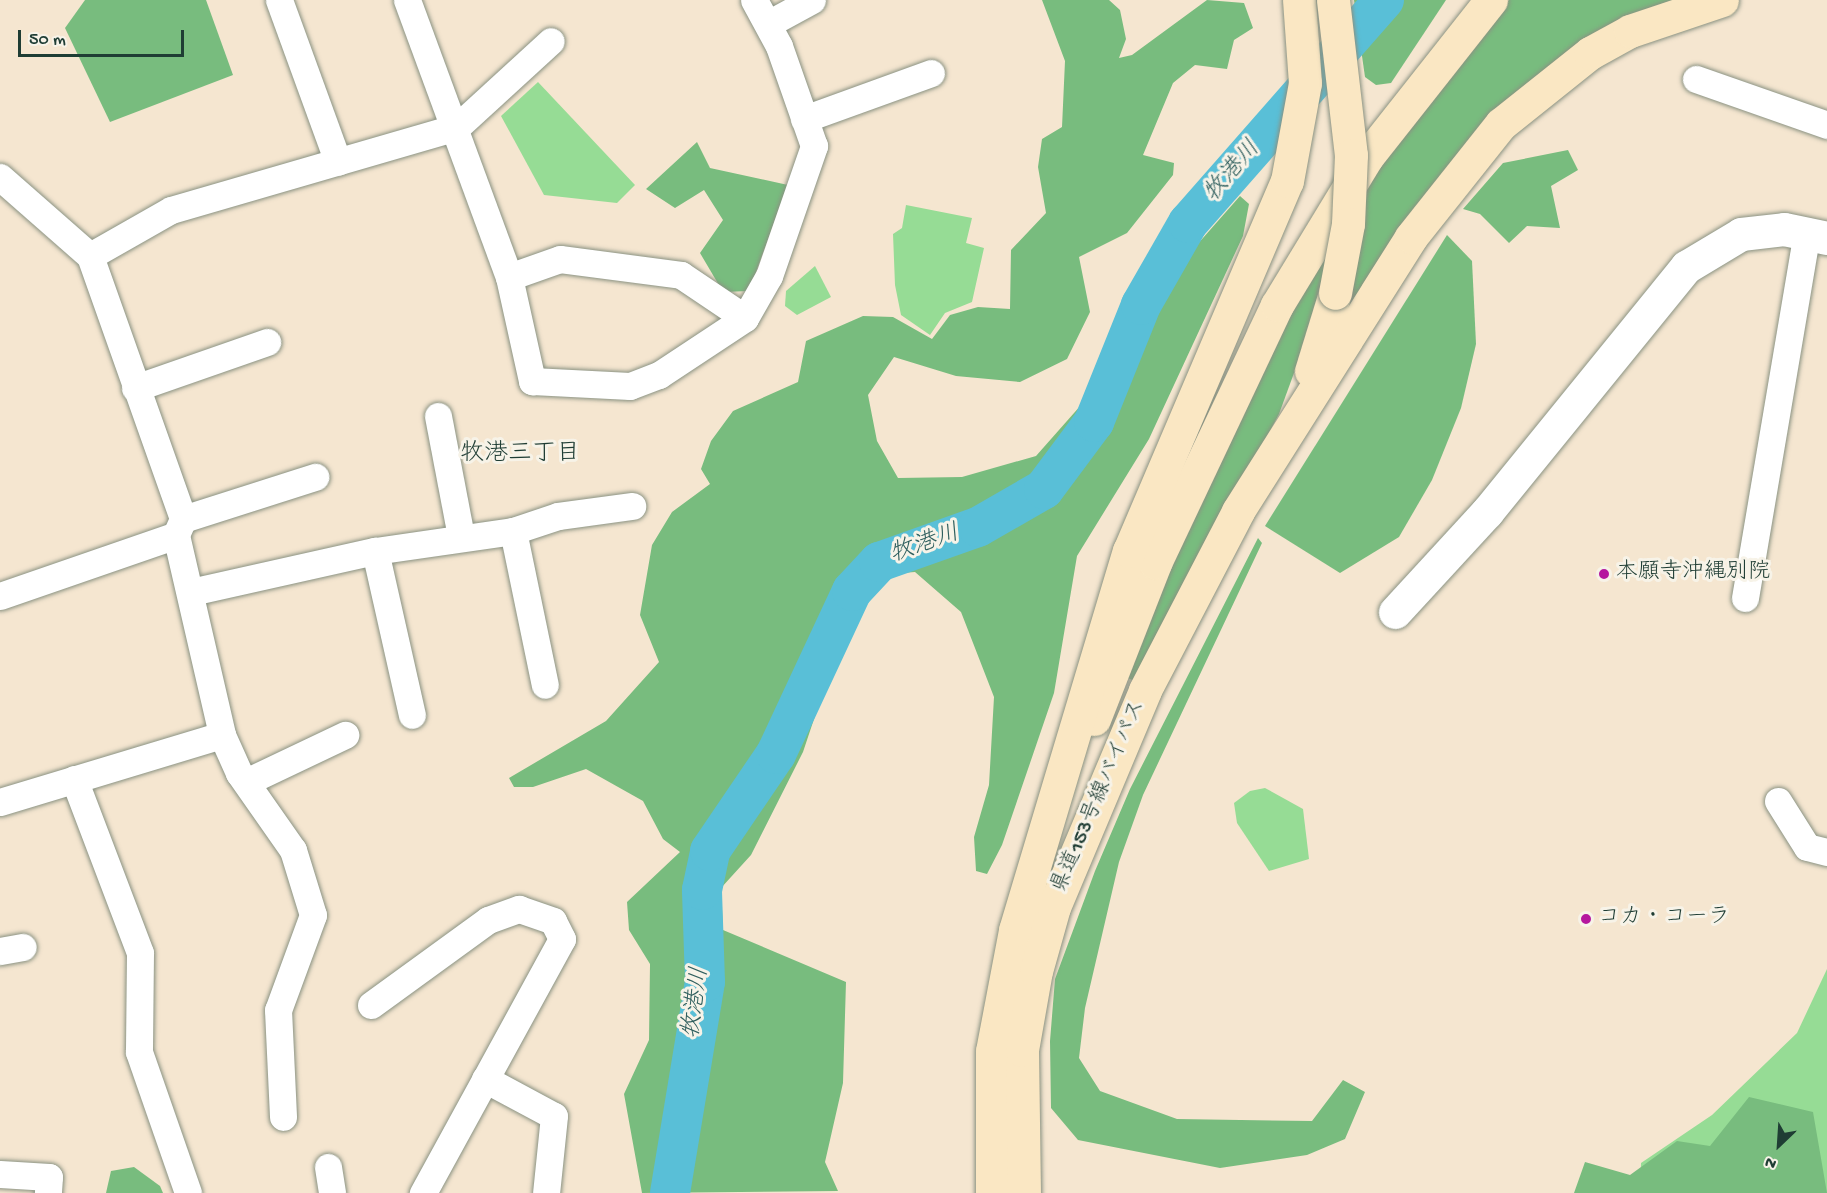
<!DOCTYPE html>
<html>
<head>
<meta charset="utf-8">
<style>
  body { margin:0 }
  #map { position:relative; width:1827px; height:1193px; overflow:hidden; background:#f5e6d0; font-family:"Gochi Hand","Klee One",sans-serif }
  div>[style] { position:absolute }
  .green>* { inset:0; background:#96dc95 }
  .forest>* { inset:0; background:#78bc7e }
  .river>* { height:40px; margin:-20px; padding:0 20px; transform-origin:20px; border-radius:20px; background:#59bfd7 }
  .roads { filter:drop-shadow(0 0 2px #8a9282) drop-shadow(0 0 2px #8a9282) }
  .minor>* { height:27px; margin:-13.5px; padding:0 13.5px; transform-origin:13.5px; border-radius:13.5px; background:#fff }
  .tertiary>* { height:33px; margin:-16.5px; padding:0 16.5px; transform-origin:16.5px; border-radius:16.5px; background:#fff }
  .secondary>* { height:33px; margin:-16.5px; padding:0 16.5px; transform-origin:16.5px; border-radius:16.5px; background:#fae7c3 }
  .bridges { filter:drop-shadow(0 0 2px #8a9282) drop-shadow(0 0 2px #8a9282) }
  .secondary-bridge>* { height:33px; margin:-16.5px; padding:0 16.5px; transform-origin:16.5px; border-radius:16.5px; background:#fae7c3 }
  .dots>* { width:16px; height:16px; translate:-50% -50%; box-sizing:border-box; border:3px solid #f7f3e8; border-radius:50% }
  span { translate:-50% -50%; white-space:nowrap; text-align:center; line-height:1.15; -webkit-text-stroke:6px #f7f3e8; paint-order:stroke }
  .poi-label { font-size:22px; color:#1f3d34 }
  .left { translate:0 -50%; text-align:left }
  .street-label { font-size:22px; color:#1f3d34 }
  .water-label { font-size:24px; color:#2e5e5d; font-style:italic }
  .neighbourhood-label { font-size:24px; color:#1f3d34 }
  .north { position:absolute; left:1749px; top:1115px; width:60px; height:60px; -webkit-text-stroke:4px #f7f3e8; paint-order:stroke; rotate:205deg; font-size:16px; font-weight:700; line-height:24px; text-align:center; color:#1f3d34 }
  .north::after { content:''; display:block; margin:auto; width:21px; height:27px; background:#1f3d34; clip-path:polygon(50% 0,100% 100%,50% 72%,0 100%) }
  .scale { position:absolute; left:18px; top:30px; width:166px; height:27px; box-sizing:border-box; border:3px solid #1f3d34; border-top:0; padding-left:8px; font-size:18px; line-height:21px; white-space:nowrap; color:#1f3d34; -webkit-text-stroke:4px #f7f3e8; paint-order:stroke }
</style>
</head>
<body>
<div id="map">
  <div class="green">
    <i style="clip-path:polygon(538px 82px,635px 185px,617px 203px,544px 195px,501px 116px)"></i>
    <i style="clip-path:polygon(906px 205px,972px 218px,966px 243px,984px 248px,972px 302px,945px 313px,930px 335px,901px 315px,895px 285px,893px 234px,902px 228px)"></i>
    <i style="clip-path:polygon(815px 266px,831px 297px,797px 315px,785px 306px,786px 291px)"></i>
    <i style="clip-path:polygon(1265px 788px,1303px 809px,1309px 859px,1269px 871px,1237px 823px,1234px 803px,1250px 791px)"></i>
    <i style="clip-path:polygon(1827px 969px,1827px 1193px,1640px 1193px,1641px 1163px,1712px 1115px,1797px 1033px)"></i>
  </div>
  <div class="forest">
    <i style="clip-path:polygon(85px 0,206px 0,233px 75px,110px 122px,65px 28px)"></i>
    <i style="clip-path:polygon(1042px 0,1109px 0,1120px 10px,1126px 39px,1119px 58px,1132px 55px,1207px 0,1244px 3px,1253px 28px,1234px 40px,1227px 69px,1195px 65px,1173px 83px,1143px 155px,1174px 163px,1173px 175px,1127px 233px,1079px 257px,1090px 312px,1067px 359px,1020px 382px,956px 376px,894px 357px,868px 395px,877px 441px,898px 478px,962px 477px,1036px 456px,1150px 327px,1195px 247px,1240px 196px,1249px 204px,1243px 236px,1149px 439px,1077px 556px,1054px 693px,1002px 845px,987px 874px,976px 871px,974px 837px,989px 785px,994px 697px,961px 612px,915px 572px,888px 574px,832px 601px,833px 662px,803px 752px,751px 855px,721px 888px,723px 930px,846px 982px,843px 1083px,825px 1162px,838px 1191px,642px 1193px,624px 1094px,649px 1040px,650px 964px,629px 930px,627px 902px,680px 852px,663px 839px,643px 801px,586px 769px,533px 787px,514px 787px,509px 778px,606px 721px,659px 662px,640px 615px,652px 545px,672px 512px,710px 484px,701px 469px,711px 441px,733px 411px,798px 382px,806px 341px,863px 316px,893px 317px,932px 339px,950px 315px,978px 307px,1010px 309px,1011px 250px,1046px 213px,1038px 167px,1042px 139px,1062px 127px,1065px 61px)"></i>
    <i style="clip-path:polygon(1354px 0,1446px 0,1391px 83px,1376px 85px,1365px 77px)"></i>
    <i style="clip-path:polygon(1509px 0,1682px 0,1558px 61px,1357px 302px,1346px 295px,1363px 187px,1465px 48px)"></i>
    <i style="clip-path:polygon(697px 142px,710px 168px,788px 185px,749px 291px,723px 292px,700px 253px,723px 220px,704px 190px,675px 208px,646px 189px)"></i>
    <i style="clip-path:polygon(1568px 150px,1578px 170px,1551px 186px,1560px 228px,1527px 226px,1509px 243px,1480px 214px,1463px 209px,1503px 163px)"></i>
    <i style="clip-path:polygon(1447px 235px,1472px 261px,1476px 344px,1461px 408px,1432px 480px,1399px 537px,1340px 573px,1265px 526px)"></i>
    <i style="clip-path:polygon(1332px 246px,1309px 332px,1279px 414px,1135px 681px,1125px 677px,1159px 585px,1281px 330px)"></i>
    <i style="clip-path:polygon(1258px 538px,1262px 543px,1143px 795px,1119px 862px,1085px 1008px,1079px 1058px,1100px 1091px,1177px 1119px,1312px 1121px,1343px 1080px,1365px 1092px,1345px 1139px,1307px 1155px,1220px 1168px,1078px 1140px,1051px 1108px,1050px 1041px,1055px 979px,1095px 871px,1130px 789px)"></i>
    <i style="clip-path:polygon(1749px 1097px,1813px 1112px,1827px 1193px,1574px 1193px,1585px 1162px,1630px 1175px,1677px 1141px,1710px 1146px)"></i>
    <i style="clip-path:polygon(134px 1167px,160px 1186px,163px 1193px,106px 1193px,111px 1171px)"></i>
  </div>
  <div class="river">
    <i style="left:670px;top:1193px;width:214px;rotate:-80.6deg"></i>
    <i style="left:705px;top:982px;width:92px;rotate:-91.9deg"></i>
    <i style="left:702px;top:890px;width:40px;rotate:-78deg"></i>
    <i style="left:710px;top:851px;width:117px;rotate:-55.8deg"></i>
    <i style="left:776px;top:754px;width:180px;rotate:-65deg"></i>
    <i style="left:852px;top:591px;width:40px;rotate:-47deg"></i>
    <i style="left:879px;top:562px;width:105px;rotate:-19.5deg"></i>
    <i style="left:978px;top:527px;width:76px;rotate:-29.9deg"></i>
    <i style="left:1044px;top:489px;width:84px;rotate:-53.3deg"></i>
    <i style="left:1094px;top:422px;width:126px;rotate:-68.1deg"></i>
    <i style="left:1141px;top:305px;width:95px;rotate:-60.2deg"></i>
    <i style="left:1188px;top:223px;width:297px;rotate:-48.7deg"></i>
  </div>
  <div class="roads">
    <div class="minor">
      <i style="left:279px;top:0;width:172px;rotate:70deg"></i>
      <i style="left:407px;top:0;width:295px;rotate:69.8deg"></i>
      <i style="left:509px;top:277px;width:54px;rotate:-19.4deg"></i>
      <i style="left:560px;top:259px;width:122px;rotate:7.5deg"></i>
      <i style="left:681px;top:275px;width:77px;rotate:33.9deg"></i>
      <i style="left:768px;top:24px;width:50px;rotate:-28.6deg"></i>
      <i style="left:1696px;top:79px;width:139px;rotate:19.3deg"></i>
      <i style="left:804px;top:119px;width:135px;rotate:-19.9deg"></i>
      <i style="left:0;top:177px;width:120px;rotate:41.3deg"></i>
      <i style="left:90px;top:256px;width:279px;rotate:70.5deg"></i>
      <i style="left:183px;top:519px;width:17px;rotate:114deg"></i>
      <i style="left:176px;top:535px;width:205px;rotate:77deg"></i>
      <i style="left:222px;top:735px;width:42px;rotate:65.9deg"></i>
      <i style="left:239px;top:773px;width:94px;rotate:55deg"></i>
      <i style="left:293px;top:850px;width:68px;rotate:72.9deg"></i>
      <i style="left:313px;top:915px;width:101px;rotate:110.2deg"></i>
      <i style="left:278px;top:1010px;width:107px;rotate:87.3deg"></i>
      <i style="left:90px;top:256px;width:93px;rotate:-29.6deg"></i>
      <i style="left:171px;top:210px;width:298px;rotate:-16.2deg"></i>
      <i style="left:457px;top:127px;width:127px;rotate:-42.5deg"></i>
      <i style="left:509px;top:277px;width:107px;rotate:77.5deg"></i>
      <i style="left:532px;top:381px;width:98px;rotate:2.9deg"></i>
      <i style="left:630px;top:386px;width:31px;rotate:-21deg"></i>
      <i style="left:659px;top:375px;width:103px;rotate:-33.5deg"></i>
      <i style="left:745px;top:318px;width:48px;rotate:-60.3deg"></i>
      <i style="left:769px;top:276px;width:138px;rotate:-70.9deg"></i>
      <i style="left:814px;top:146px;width:106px;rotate:-109.3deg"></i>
      <i style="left:779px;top:46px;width:52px;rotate:-118.5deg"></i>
      <i style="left:135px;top:388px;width:140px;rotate:-19.2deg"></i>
      <i style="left:438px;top:416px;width:123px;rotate:79.2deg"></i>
      <i style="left:183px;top:519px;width:139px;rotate:-17.7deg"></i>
      <i style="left:513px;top:531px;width:47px;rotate:-18.4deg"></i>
      <i style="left:558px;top:516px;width:75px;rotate:-7.7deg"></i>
      <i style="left:375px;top:551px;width:139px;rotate:-8.2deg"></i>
      <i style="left:513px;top:531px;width:157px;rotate:78.3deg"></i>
      <i style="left:191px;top:592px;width:189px;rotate:-12.6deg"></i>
      <i style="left:375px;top:551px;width:168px;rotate:77.3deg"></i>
      <i style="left:0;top:596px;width:186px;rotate:-19.1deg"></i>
      <i style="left:1745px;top:598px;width:372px;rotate:-80.4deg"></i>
      <i style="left:74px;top:779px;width:186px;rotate:69.2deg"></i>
      <i style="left:140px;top:953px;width:99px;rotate:90.6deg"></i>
      <i style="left:139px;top:1052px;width:149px;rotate:70.8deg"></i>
      <i style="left:246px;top:782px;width:110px;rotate:-25.4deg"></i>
      <i style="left:1778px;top:801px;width:54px;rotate:57.8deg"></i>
      <i style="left:1807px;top:847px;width:21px;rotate:14deg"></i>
      <i style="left:0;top:802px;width:232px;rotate:-16.8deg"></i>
      <i style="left:0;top:951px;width:23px;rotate:-10deg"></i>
      <i style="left:371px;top:1005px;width:145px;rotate:-36deg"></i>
      <i style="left:488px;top:920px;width:33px;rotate:-20deg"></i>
      <i style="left:519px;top:909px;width:36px;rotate:19deg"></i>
      <i style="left:553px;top:921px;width:20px;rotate:63deg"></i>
      <i style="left:562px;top:939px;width:290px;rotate:118.7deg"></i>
      <i style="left:485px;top:1079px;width:78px;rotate:28.2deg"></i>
      <i style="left:554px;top:1116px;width:77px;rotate:95.9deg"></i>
      <i style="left:328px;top:1167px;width:26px;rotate:81deg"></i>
      <i style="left:0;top:1174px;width:49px;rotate:3.5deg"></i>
      <i style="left:49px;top:1177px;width:16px;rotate:94deg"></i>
    </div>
    <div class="tertiary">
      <i style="left:1395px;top:612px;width:136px;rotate:-47.4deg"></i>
      <i style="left:1487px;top:512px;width:316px;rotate:-50.9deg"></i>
      <i style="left:1686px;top:267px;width:64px;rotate:-31deg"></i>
      <i style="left:1741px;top:234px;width:43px;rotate:-6.6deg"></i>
      <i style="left:1784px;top:229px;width:44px;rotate:11.8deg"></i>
    </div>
    <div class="secondary">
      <i style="left:1311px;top:371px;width:82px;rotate:-72.9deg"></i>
      <i style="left:1094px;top:719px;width:168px;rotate:-68.6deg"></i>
      <i style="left:1155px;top:563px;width:285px;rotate:-64.7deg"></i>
      <i style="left:1277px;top:305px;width:173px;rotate:-58.7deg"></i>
      <i style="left:1367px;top:157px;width:200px;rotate:-51.7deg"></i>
      <i style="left:992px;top:1193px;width:142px;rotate:-90deg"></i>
      <i style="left:992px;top:1051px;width:123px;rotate:-79.2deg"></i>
      <i style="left:1015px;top:930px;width:396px;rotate:-73.3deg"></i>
      <i style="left:1129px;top:551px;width:402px;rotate:-66.9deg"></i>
      <i style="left:1287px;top:181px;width:100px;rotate:-79.6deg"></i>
      <i style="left:1305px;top:83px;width:83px;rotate:-94.1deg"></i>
      <i style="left:1024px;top:1193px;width:143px;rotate:-90.8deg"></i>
      <i style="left:1022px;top:1050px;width:80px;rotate:-80deg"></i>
      <i style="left:1036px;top:971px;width:66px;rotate:-74.3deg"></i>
      <i style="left:1054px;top:907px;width:235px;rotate:-67.2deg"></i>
      <i style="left:1145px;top:690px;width:202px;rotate:-62.5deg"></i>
      <i style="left:1238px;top:511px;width:324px;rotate:-57.7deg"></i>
      <i style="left:1411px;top:237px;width:144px;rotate:-51.5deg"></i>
      <i style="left:1501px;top:124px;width:114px;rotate:-38.6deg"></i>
      <i style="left:1590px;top:53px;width:46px;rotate:-28.8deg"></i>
      <i style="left:1630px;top:31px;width:97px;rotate:-18.6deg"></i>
    </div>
  </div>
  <div class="bridges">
    <div class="secondary-bridge">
      <i style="left:1333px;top:0;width:156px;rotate:83.4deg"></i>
      <i style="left:1351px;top:155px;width:69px;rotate:92.5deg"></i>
      <i style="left:1348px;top:224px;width:70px;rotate:100.7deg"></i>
    </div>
  </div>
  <div class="dots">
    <i style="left:1604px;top:574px;background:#b5179e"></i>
    <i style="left:1586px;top:919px;background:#b5179e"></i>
  </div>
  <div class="poi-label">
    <span class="left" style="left:1616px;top:574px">本願寺沖縄別院</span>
    <span class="left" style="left:1598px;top:919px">コカ・コーラ</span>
  </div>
  <div class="street-label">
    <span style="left:1100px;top:797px;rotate:-67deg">県道153号線バイパス</span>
  </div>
  <div class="water-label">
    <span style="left:1233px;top:172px;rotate:-49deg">牧港川</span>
    <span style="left:925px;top:545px;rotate:-19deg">牧港川</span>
    <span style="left:697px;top:1003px;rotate:-82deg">牧港川</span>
  </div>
  <div class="neighbourhood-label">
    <span style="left:520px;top:455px">牧港三丁目</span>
  </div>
  <div class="north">N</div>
  <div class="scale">50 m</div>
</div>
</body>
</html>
